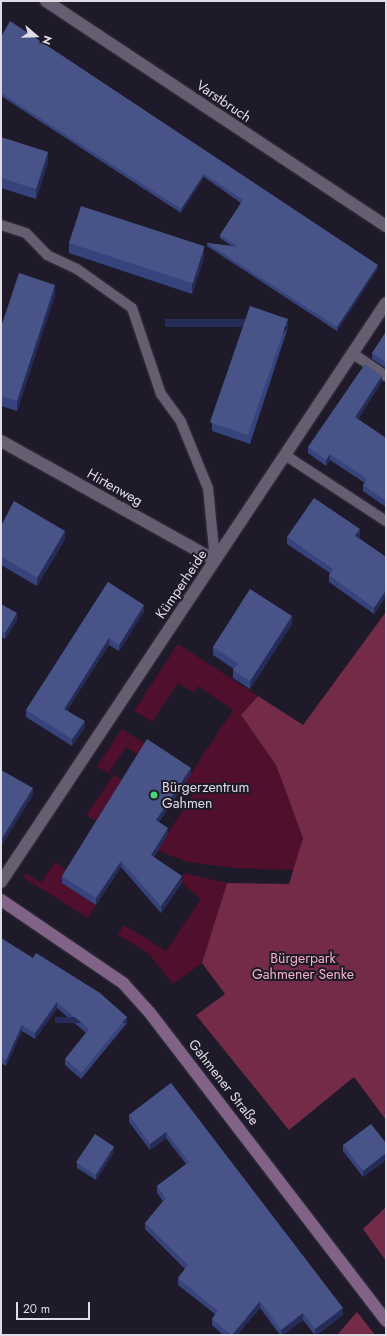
<!DOCTYPE html>
<html>
<head>
<meta charset="utf-8">
<style>
  body { margin:0 }
  #map { position:relative; width:387px; height:1336px; overflow:hidden; background:#1f1a29; font-family:Jost,sans-serif }
  div>[style] { position:absolute }
  .green>* { inset:0; background:#500f2c }
  .forest>* { inset:0; background:#732b48 }
  .roads { filter:drop-shadow(0 0 1px #383440) drop-shadow(0 0 1px #383440) }
  .lane>* { height:10px; margin:-5px; padding:0 5px; transform-origin:5px; border-radius:5px; background:#645e70 }
  .street>* { height:12px; margin:-6px; padding:0 6px; transform-origin:6px; border-radius:6px; background:#645e70 }
  .secondary>* { height:12px; margin:-6px; padding:0 6px; transform-origin:6px; border-radius:6px; background:#806387 }
  .wall>* { inset:0; background:#36437d }
  .shaded-wall>* { inset:0; background:#252c57; transform-origin:0 0 }
  .building>* { inset:0; background:#485488; transform-origin:0 0 }
  .dots>* { width:11px; height:11px; translate:-50% -50%; box-sizing:border-box; border:2px solid #1f1a29; border-radius:50% }
  span { translate:-50% -50%; white-space:nowrap; text-align:center; line-height:1.15; -webkit-text-stroke:4px #1f1a29; paint-order:stroke }
  .street-label { font-size:14px; color:#dfdce6 }
  .poi-label { font-size:14px; color:#dfdce6 }
  .left { translate:0 -50%; text-align:left }
  .park-label { font-size:14px; color:#f3b1c6 }
  .frame { position:absolute; inset:0; border:2px solid #dfdce6; pointer-events:none }
  .north { position:absolute; left:16px; top:16px; width:40px; height:40px; -webkit-text-stroke:3px #1f1a29; paint-order:stroke; rotate:110deg; font-size:11px; font-weight:700; line-height:16px; text-align:center; color:#dfdce6 }
  .north::after { content:''; display:block; margin:auto; width:14px; height:18px; background:#dfdce6; clip-path:polygon(50% 0,100% 100%,50% 72%,0 100%) }
  .scale { position:absolute; left:16px; top:1302px; width:74px; height:18px; box-sizing:border-box; border:2px solid #dfdce6; border-top:0; padding-left:5px; font-size:12px; line-height:14px; white-space:nowrap; color:#dfdce6; -webkit-text-stroke:3px #1f1a29; paint-order:stroke }
</style>
</head>
<body>
<div id="map">
  <div class="green">
    <i style="clip-path:polygon(178px 644px,258px 696px,241px 715px,276px 765px,303px 838px,294px 870px,235px 868px,187px 862px,157px 850px,194px 793px,183px 785px,233px 710px,198px 686px,194px 693px,178px 683px,152px 722px,134px 711px)"></i>
    <i style="clip-path:polygon(122px 729px,147px 745px,140px 756px,126px 747px,109px 772px,123px 781px,96px 821px,86px 815px,113px 776px,97px 766px)"></i>
    <i style="clip-path:polygon(55px 862px,69px 872px,62px 883px,96px 905px,88px 918px,24px 878px,26px 873px,41px 883px)"></i>
    <i style="clip-path:polygon(183px 873px,227px 883px,202px 963px,173px 984px,149px 954px,118px 935px,124px 925px,166px 951px,201px 899px,182px 883px)"></i>
  </div>
  <div class="forest">
    <i style="clip-path:polygon(386px 612px,386px 1120px,354px 1077px,289px 1130px,196px 1015px,225px 994px,202px 963px,227px 883px,289px 884px,303px 838px,276px 765px,241px 715px,258px 696px,303px 725px)"></i>
    <i style="clip-path:polygon(386px 1207px,386px 1261px,363px 1229px)"></i>
    <i style="clip-path:polygon(357px 1312px,375px 1335px,337px 1335px)"></i>
  </div>
  <div class="roads">
    <div class="lane">
      <i style="left:1px;top:225px;width:26px;rotate:18deg"></i>
      <i style="left:26px;top:233px;width:30px;rotate:46deg"></i>
      <i style="left:47px;top:255px;width:33px;rotate:25deg"></i>
      <i style="left:77px;top:269px;width:67px;rotate:35.3deg"></i>
      <i style="left:132px;top:308px;width:91px;rotate:71.4deg"></i>
      <i style="left:161px;top:394px;width:34px;rotate:54deg"></i>
      <i style="left:181px;top:422px;width:71px;rotate:67.8deg"></i>
      <i style="left:208px;top:488px;width:72px;rotate:84.4deg"></i>
      <i style="left:352px;top:353px;width:41px;rotate:34.1deg"></i>
      <i style="left:285px;top:455px;width:121px;rotate:33.2deg"></i>
    </div>
    <div class="street">
      <i style="left:46px;top:1px;width:408px;rotate:33.5deg"></i>
      <i style="left:1px;top:441px;width:245px;rotate:29.1deg"></i>
      <i style="left:1px;top:882px;width:695px;rotate:-56.38deg"></i>
    </div>
    <div class="secondary">
      <i style="left:1px;top:900px;width:148px;rotate:34.2deg"></i>
      <i style="left:123px;top:983px;width:40px;rotate:48deg"></i>
      <i style="left:150px;top:1013px;width:388px;rotate:52.5deg"></i>
    </div>
  </div>
  <div class="wall">
    <i style="clip-path:polygon(1px 37px,378px 268px,337px 331px,207px 246px,207px 243px,232px 246px,220px 238px,220px 235px,241px 203px,204px 177px,181px 213px,1px 96px)"></i>
    <i style="clip-path:polygon(1px 137px,48px 162px,36px 199px,1px 188px)"></i>
    <i style="clip-path:polygon(69px 243px,204px 257px,192px 294px,69px 253px)"></i>
    <i style="clip-path:polygon(55px 295px,17px 411px,1px 406px,1px 327px)"></i>
    <i style="clip-path:polygon(288px 327px,250px 444px,212px 431px,212px 423px)"></i>
    <i style="clip-path:polygon(386px 332px,386px 368px,372px 359px,372px 353px)"></i>
    <i style="clip-path:polygon(382px 381px,358px 419px,386px 438px,386px 507px,363px 491px,363px 485px,365px 483px,330px 460px,326px 466px,308px 453px,308px 447px)"></i>
    <i style="clip-path:polygon(1px 526px,65px 539px,37px 586px,1px 565px)"></i>
    <i style="clip-path:polygon(360px 536px,359px 538px,386px 557px,386px 596px,374px 614px,329px 582px,329px 575px,330px 573px,287px 544px,287px 537px)"></i>
    <i style="clip-path:polygon(108px 582px,144px 611px,119px 651px,109px 645px,67px 710px,85px 727px,72px 746px,26px 717px,26px 710px)"></i>
    <i style="clip-path:polygon(1px 604px,17px 620px,5px 639px,1px 637px)"></i>
    <i style="clip-path:polygon(292px 624px,250px 689px,233px 678px,233px 670px,234px 669px,213px 655px,213px 647px)"></i>
    <i style="clip-path:polygon(191px 774px,159px 822px,168px 834px,154px 857px,182px 883px,161px 913px,121px 867px,96px 905px,62px 883px,62px 876px)"></i>
    <i style="clip-path:polygon(1px 938px,127px 1023px,81px 1079px,65px 1065px,65px 1059px,86px 1033px,57px 1008px,35px 1039px,22px 1031px,6px 1066px,1px 1063px)"></i>
    <i style="clip-path:polygon(171px 1083px,343px 1315px,316px 1335px,315px 1335px,303px 1320px,283px 1335px,280px 1335px,260px 1308px,237px 1335px,223px 1335px,212px 1325px,212px 1319px,215px 1314px,178px 1285px,178px 1278px,185px 1269px,145px 1229px,145px 1223px,163px 1201px,157px 1193px,157px 1186px,186px 1164px,166px 1138px,150px 1150px,129px 1122px,129px 1115px)"></i>
    <i style="clip-path:polygon(386px 1143px,386px 1160px,363px 1177px,343px 1151px,343px 1145px)"></i>
    <i style="clip-path:polygon(114px 1152px,96px 1180px,77px 1168px,77px 1163px)"></i>
  </div>
  <div class="shaded-wall">
    <i style="clip-path:polygon(48px 152px,48px 162px,36px 199px,36px 189px)"></i>
    <i style="clip-path:polygon(204px 174px,204px 177px,181px 213px,181px 209px)"></i>
    <i style="clip-path:polygon(204px 247px,204px 257px,192px 294px,192px 284px)"></i>
    <i style="clip-path:polygon(378px 265px,378px 268px,337px 331px,337px 327px)"></i>
    <i style="clip-path:polygon(55px 285px,55px 295px,17px 411px,17px 401px)"></i>
    <i style="left:288px;top:319px;width:8px;height:123px;rotate:90deg"></i>
    <i style="clip-path:polygon(382px 376px,382px 381px,355px 423px,355px 417px)"></i>
    <i style="clip-path:polygon(330px 454px,330px 460px,326px 466px,326px 460px)"></i>
    <i style="clip-path:polygon(360px 529px,360px 536px,355px 542px,355px 536px)"></i>
    <i style="clip-path:polygon(65px 531px,65px 539px,37px 586px,37px 578px)"></i>
    <i style="clip-path:polygon(386px 590px,386px 596px,374px 614px,374px 608px)"></i>
    <i style="clip-path:polygon(144px 605px,144px 611px,119px 651px,119px 645px)"></i>
    <i style="clip-path:polygon(17px 613px,17px 620px,5px 639px,5px 633px)"></i>
    <i style="clip-path:polygon(292px 616px,292px 624px,250px 689px,250px 681px)"></i>
    <i style="clip-path:polygon(109px 638px,109px 645px,64px 715px,64px 709px)"></i>
    <i style="clip-path:polygon(85px 721px,85px 727px,72px 746px,72px 739px)"></i>
    <i style="clip-path:polygon(191px 768px,191px 774px,156px 826px,156px 820px)"></i>
    <i style="clip-path:polygon(33px 788px,33px 795px,1px 847px,1px 840px)"></i>
    <i style="clip-path:polygon(168px 828px,168px 834px,151px 861px,151px 855px)"></i>
    <i style="clip-path:polygon(121px 861px,121px 867px,96px 905px,96px 898px)"></i>
    <i style="clip-path:polygon(182px 876px,182px 883px,161px 913px,161px 906px)"></i>
    <i style="clip-path:polygon(57px 1002px,57px 1008px,35px 1039px,35px 1033px)"></i>
    <i style="left:127px;top:1017px;width:6px;height:72px;rotate:90deg"></i>
    <i style="clip-path:polygon(22px 1025px,22px 1031px,6px 1066px,6px 1060px)"></i>
    <i style="clip-path:polygon(166px 1132px,166px 1138px,150px 1150px,150px 1144px)"></i>
    <i style="clip-path:polygon(114px 1147px,114px 1152px,96px 1180px,96px 1175px)"></i>
    <i style="clip-path:polygon(386px 1153px,386px 1160px,363px 1177px,363px 1171px)"></i>
    <i style="clip-path:polygon(260px 1301px,260px 1308px,237px 1335px,232px 1335px)"></i>
    <i style="clip-path:polygon(343px 1308px,343px 1315px,315px 1335px,315px 1329px)"></i>
    <i style="clip-path:polygon(303px 1313px,303px 1320px,283px 1335px,281px 1335px,281px 1330px)"></i>
  </div>
  <div class="building">
    <i style="clip-path:polygon(10px 21px,378px 265px,337px 327px,207px 243px,239px 247px,220px 235px,243px 200px,204px 174px,181px 209px,1px 93px,1px 37px)"></i>
    <i style="clip-path:polygon(1px 137px,48px 152px,36px 189px,1px 178px)"></i>
    <i style="left:81px;top:206px;width:130px;height:39px;rotate:18deg"></i>
    <i style="clip-path:polygon(19px 273px,55px 285px,17px 401px,1px 396px,1px 327px)"></i>
    <i style="left:250px;top:306px;width:40px;height:123px;rotate:19deg"></i>
    <i style="clip-path:polygon(386px 332px,386px 362px,372px 353px)"></i>
    <i style="clip-path:polygon(365px 364px,382px 376px,355px 417px,386px 438px,386px 501px,363px 485px,367px 479px,330px 454px,326px 460px,308px 447px)"></i>
    <i style="clip-path:polygon(314px 498px,360px 529px,355px 536px,386px 557px,386px 590px,374px 608px,329px 575px,333px 569px,287px 537px)"></i>
    <i style="clip-path:polygon(14px 501px,65px 531px,37px 578px,1px 556px,1px 526px)"></i>
    <i style="clip-path:polygon(108px 582px,144px 605px,119px 645px,109px 638px,64px 709px,85px 721px,72px 739px,26px 710px)"></i>
    <i style="clip-path:polygon(250px 589px,292px 616px,250px 681px,233px 670px,238px 663px,213px 647px)"></i>
    <i style="clip-path:polygon(1px 604px,17px 613px,5px 633px,1px 630px)"></i>
    <i style="clip-path:polygon(147px 739px,191px 768px,156px 820px,168px 828px,151px 855px,182px 876px,161px 906px,121px 861px,96px 898px,62px 876px)"></i>
    <i style="clip-path:polygon(1px 770px,33px 788px,1px 840px)"></i>
    <i style="clip-path:polygon(1px 938px,33px 958px,36px 953px,100px 993px,127px 1017px,81px 1073px,65px 1059px,89px 1029px,57px 1002px,35px 1033px,22px 1025px,6px 1060px,1px 1057px)"></i>
    <i style="clip-path:polygon(171px 1083px,343px 1308px,315px 1329px,303px 1313px,281px 1330px,260px 1301px,232px 1335px,231px 1335px,212px 1319px,218px 1311px,178px 1278px,188px 1265px,145px 1223px,166px 1198px,157px 1186px,189px 1162px,166px 1132px,150px 1144px,129px 1115px)"></i>
    <i style="clip-path:polygon(371px 1124px,386px 1143px,386px 1153px,363px 1171px,343px 1145px)"></i>
    <i style="left:95px;top:1134px;width:23px;height:34px;rotate:34deg"></i>
  </div>
  <div class="dots">
    <i style="left:154px;top:795px;background:#44d77a"></i>
  </div>
  <div class="street-label">
    <span style="left:224px;top:101px;rotate:34deg">Varstbruch</span>
    <span style="left:115px;top:487px;rotate:29deg">Hirtenweg</span>
    <span style="left:181px;top:584px;rotate:-56deg">Kümperheide</span>
    <span style="left:224px;top:1082px;rotate:52deg">Gahmener Straße</span>
  </div>
  <div class="poi-label">
    <span class="left" style="left:162px;top:795px">Bürgerzentrum<br>Gahmen</span>
  </div>
  <div class="park-label">
    <span style="left:303px;top:966px">Bürgerpark<br>Gahmener Senke</span>
  </div>
  <div class="frame"></div>
  <div class="north">N</div>
  <div class="scale">20 m</div>
</div>
</body>
</html>
